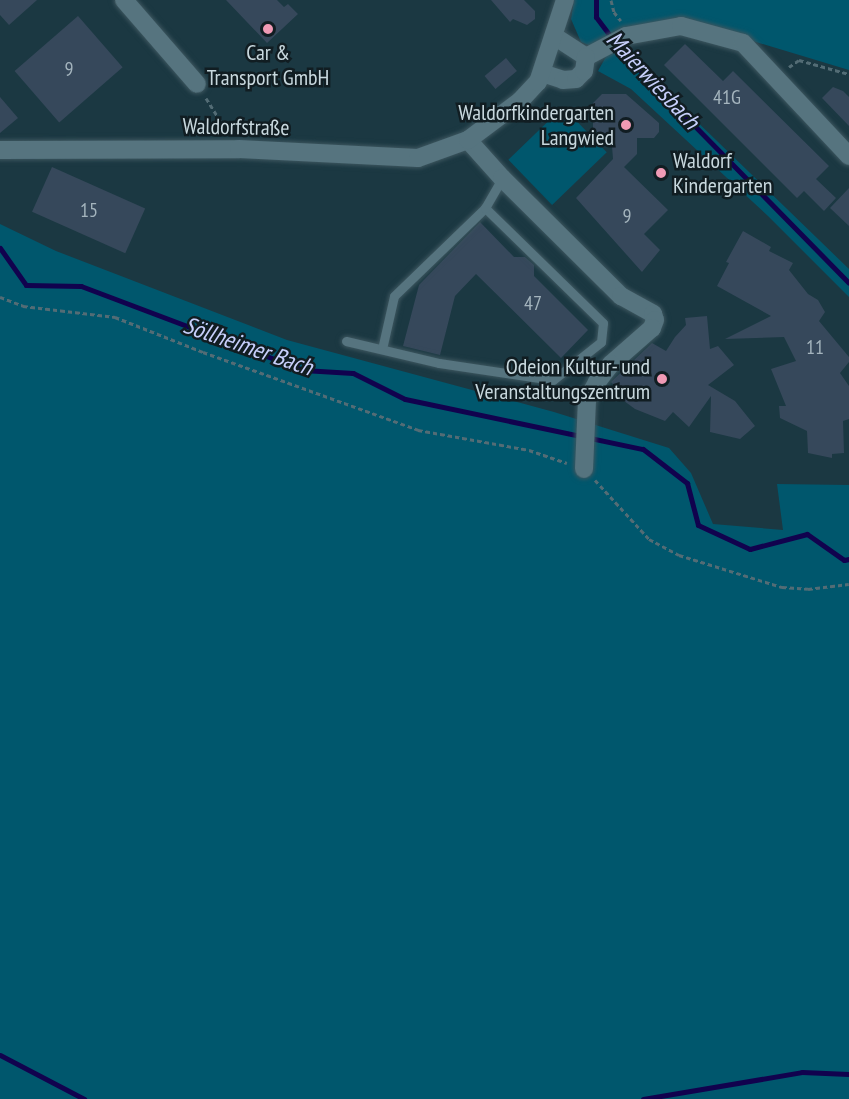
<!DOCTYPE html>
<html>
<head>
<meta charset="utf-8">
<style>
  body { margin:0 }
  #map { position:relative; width:849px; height:1099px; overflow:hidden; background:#1b3842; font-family:"PT Sans Narrow",sans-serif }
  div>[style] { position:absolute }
  .green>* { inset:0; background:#00576d; transform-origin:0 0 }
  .stream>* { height:5px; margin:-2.5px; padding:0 2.5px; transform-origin:2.5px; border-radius:2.5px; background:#11024e }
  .building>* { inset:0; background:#36485b; transform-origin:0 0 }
  .path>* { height:3px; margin-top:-1.5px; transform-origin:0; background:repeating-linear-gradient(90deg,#536c75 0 4.5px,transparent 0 7.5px) }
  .roads { filter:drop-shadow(0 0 2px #3d565f) drop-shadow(0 0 2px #3d565f) }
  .service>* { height:9px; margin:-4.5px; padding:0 4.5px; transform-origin:4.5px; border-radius:4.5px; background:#56747f }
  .minor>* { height:18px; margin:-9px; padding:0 9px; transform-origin:9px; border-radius:9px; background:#56747f }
  .dots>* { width:16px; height:16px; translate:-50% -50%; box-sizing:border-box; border:3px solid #111d22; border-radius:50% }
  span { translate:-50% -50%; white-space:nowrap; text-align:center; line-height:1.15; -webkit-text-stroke:5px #111d22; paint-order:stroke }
  .number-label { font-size:20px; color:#a4b4bd }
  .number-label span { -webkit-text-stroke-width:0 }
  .poi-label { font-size:22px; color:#c8d8de }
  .right { translate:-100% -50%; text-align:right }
  .left { translate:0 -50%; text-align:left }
  .street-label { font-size:22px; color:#c8d8de }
  .water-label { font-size:24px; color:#c7cffb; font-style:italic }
</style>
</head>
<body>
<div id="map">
  <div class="green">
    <i style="clip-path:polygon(574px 0,849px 0,849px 70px,683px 20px,620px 36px,685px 110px,849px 269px,849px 297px,768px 216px,631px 89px,598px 71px,608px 53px,581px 42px,571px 19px)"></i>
    <i style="left:563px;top:107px;width:63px;height:76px;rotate:46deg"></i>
    <i style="clip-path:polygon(0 224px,56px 251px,287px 340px,554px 412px,669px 448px,691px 473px,713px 524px,783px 530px,777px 484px,849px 485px,849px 1099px,0 1099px)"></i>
  </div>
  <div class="stream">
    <i style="left:596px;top:0;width:17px;rotate:90deg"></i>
    <i style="left:596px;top:17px;width:45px;rotate:53.1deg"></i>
    <i style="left:623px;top:53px;width:322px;rotate:45.5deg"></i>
    <i style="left:0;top:248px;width:45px;rotate:54.9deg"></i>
    <i style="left:26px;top:285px;width:55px;rotate:1deg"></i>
    <i style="left:81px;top:286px;width:237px;rotate:20.7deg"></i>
    <i style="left:303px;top:370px;width:50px;rotate:3.4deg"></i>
    <i style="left:353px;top:373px;width:58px;rotate:26.6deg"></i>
    <i style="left:405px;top:399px;width:243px;rotate:11.9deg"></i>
    <i style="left:643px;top:449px;width:56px;rotate:37.7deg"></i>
    <i style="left:687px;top:483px;width:43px;rotate:75.3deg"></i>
    <i style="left:698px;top:525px;width:57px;rotate:24.8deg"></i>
    <i style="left:750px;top:549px;width:59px;rotate:-14.7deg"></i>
    <i style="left:807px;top:534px;width:45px;rotate:35.1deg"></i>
    <i style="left:844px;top:560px;width:5px;rotate:-11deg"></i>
    <i style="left:0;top:1055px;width:95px;rotate:27.6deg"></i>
    <i style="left:643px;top:1099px;width:161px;rotate:-9.6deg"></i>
    <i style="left:802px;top:1072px;width:47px;rotate:2.4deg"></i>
  </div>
  <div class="building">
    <i style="clip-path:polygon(0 0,37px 0,9px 25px,0 15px)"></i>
    <i style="clip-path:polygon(226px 0,277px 0,284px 7px,288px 4px,298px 14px,267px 43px)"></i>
    <i style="clip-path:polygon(491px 0,524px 0,535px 11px,535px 19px,527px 25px,513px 19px,510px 22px)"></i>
    <i style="left:78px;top:16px;width:68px;height:84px;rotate:49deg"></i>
    <i style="clip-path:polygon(685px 44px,723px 81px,733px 71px,829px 166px,816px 179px,836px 198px,824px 211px,804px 191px,797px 198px,664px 65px)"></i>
    <i style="left:506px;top:58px;width:17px;height:28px;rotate:50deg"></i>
    <i style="clip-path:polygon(833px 87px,843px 91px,849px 97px,849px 126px,822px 98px)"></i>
    <i style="clip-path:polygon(602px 94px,626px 94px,659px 123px,659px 132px,654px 138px,637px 138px,637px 154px,624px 167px,668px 210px,644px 234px,660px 250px,642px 272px,576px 198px,613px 159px,612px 146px,593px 128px,593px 103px)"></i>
    <i style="clip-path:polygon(0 97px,18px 118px,0 133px)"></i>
    <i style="left:52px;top:167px;width:102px;height:49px;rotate:24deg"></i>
    <i style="clip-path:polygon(849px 188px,849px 226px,830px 208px)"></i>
    <i style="clip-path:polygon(480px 222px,514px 257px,525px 257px,534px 265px,534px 276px,588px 330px,561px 358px,476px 274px,455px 296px,440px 355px,403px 346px,419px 285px)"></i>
    <i style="clip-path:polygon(743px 231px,771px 247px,769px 251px,793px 263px,789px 270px,808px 294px,818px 300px,825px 312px,819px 321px,849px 357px,849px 362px,840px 373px,849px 386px,849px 419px,843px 421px,844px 453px,832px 454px,832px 458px,808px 453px,807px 431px,780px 418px,779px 406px,786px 406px,771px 369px,796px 361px,784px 337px,725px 339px,771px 316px,717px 286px,729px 263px,726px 262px)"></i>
    <i style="clip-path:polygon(707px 316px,710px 349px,718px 346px,734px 365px,708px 385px,735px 401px,755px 426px,740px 439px,710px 432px,711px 396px,689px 427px,673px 412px,665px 421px,635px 409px,620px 398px,623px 395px,611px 382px,652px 343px,666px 351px,675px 337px,686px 325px,685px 318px)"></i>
  </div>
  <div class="path">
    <i style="left:611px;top:0;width:12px;rotate:76deg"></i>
    <i style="left:614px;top:12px;width:11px;rotate:52deg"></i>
    <i style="left:789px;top:67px;width:12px;rotate:-35deg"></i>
    <i style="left:799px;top:60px;width:52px;rotate:15.6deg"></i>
    <i style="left:206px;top:98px;width:39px;rotate:58deg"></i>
    <i style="left:0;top:297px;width:25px;rotate:21deg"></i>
    <i style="left:23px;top:306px;width:93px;rotate:6.8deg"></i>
    <i style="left:115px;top:317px;width:95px;rotate:21.7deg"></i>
    <i style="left:203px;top:352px;width:229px;rotate:19.9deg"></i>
    <i style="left:418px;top:430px;width:113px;rotate:10.2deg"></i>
    <i style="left:529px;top:450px;width:40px;rotate:18.9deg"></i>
    <i style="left:595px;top:480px;width:80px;rotate:47.5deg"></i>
    <i style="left:649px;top:539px;width:34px;rotate:28deg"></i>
    <i style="left:679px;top:555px;width:108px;rotate:17.3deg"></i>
    <i style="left:782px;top:587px;width:26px;rotate:4deg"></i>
    <i style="left:808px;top:589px;width:41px;rotate:-7deg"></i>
  </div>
  <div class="roads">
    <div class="service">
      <i style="left:346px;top:341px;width:96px;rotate:13.3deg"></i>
      <i style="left:439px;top:363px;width:115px;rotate:8.5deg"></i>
      <i style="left:553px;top:380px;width:61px;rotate:-38.4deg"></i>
      <i style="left:601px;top:342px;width:19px;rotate:-84deg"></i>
      <i style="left:603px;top:323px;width:165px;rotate:-135.7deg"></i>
      <i style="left:382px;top:349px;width:54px;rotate:-77.2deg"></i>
      <i style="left:394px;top:296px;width:127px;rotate:-44deg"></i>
      <i style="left:485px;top:208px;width:34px;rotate:-60deg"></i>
    </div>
    <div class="minor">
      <i style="left:124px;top:0;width:111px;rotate:49deg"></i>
      <i style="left:554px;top:36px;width:38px;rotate:33deg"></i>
      <i style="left:586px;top:57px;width:45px;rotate:-27.7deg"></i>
      <i style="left:626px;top:36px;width:56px;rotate:-10.3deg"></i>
      <i style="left:681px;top:26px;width:64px;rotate:15.3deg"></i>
      <i style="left:743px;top:43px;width:155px;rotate:46.8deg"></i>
      <i style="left:542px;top:73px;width:22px;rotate:18deg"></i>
      <i style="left:563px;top:80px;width:13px;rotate:-4deg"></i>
      <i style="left:576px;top:79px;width:11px;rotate:-45deg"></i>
      <i style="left:584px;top:71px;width:14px;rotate:-82deg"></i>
      <i style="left:468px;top:140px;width:51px;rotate:48.2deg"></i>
      <i style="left:502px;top:178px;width:168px;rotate:44.8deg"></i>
      <i style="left:621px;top:296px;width:37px;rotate:29deg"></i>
      <i style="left:653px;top:314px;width:6px;rotate:72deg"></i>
      <i style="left:655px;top:320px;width:9px;rotate:111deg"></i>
      <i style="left:652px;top:328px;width:55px;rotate:138.7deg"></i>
      <i style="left:611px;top:364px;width:23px;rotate:128deg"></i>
      <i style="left:597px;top:382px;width:21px;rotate:119deg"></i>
      <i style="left:587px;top:400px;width:69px;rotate:92.5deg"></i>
      <i style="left:0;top:150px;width:239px;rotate:-0.2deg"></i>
      <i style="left:239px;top:149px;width:179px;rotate:2.9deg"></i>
      <i style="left:418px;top:158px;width:53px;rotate:-19.8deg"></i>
      <i style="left:468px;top:140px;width:65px;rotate:-36.9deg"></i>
      <i style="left:520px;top:101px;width:26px;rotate:-47deg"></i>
      <i style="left:538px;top:82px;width:86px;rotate:-71.8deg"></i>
    </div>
  </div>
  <div class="dots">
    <i style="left:268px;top:29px;background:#f09ab5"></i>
    <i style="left:626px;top:125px;background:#f09ab5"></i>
    <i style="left:661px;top:173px;background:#f09ab5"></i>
    <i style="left:662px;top:379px;background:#f09ab5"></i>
  </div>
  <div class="number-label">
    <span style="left:69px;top:69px">9</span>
    <span style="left:727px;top:97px">41G</span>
    <span style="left:89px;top:210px">15</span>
    <span style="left:627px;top:216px">9</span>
    <span style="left:533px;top:303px">47</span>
    <span style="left:815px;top:347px">11</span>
  </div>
  <div class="poi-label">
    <span style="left:268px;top:65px">Car &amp;<br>Transport GmbH</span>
    <span class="right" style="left:614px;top:125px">Waldorfkindergarten<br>Langwied</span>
    <span class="left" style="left:673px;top:173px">Waldorf<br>Kindergarten</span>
    <span class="right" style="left:650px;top:379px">Odeion Kultur- und<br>Veranstaltungszentrum</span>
  </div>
  <div class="street-label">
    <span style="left:236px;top:127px;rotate:1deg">Waldorfstraße</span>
  </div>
  <div class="water-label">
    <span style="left:653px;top:80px;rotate:47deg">Maierwiesbach</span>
    <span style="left:248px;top:346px;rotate:19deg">Söllheimer Bach</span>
  </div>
</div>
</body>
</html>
